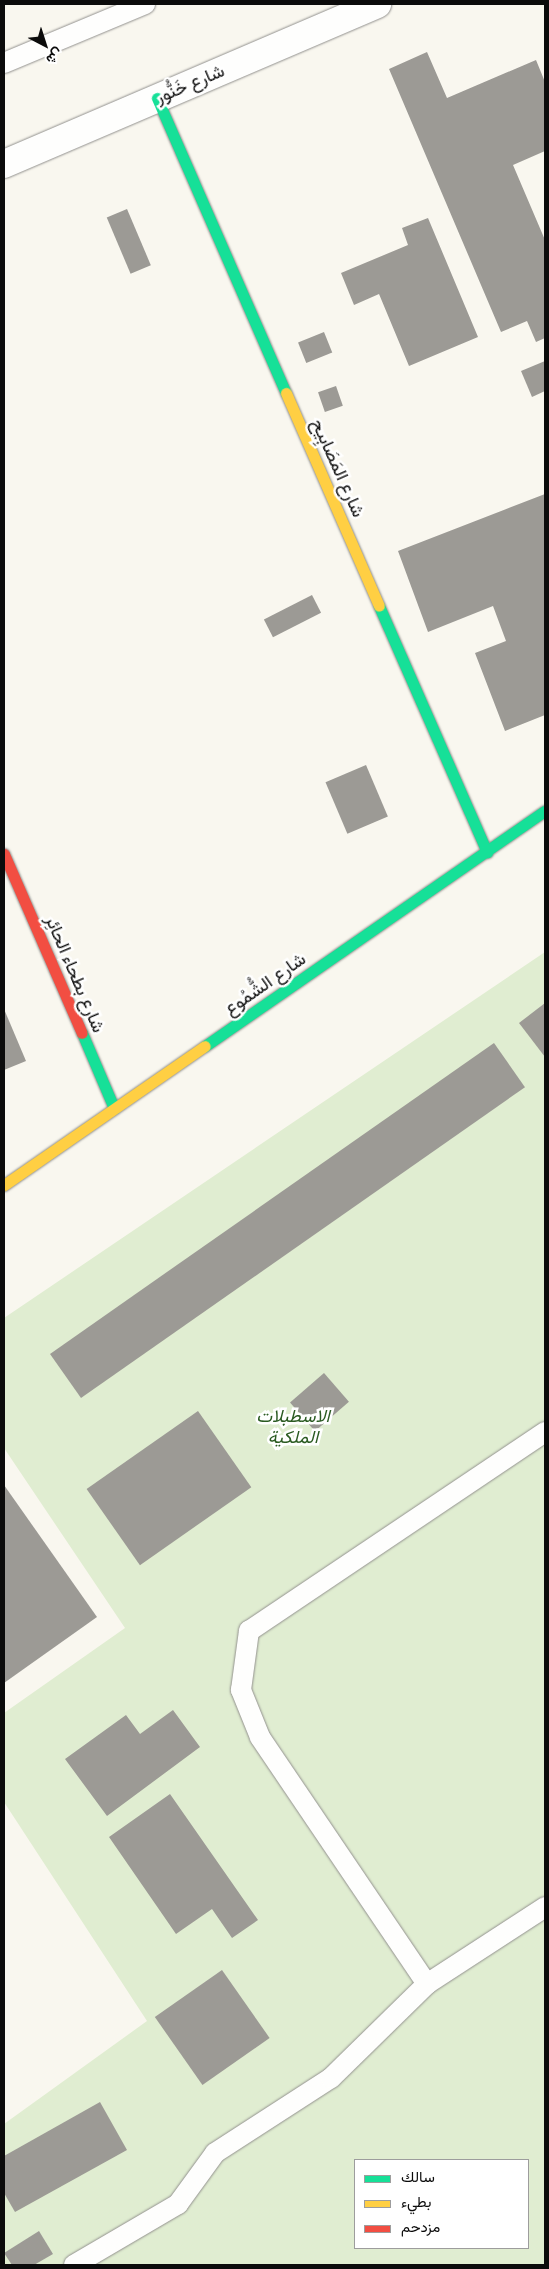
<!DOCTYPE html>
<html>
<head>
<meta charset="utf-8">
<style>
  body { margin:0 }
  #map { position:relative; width:549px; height:2269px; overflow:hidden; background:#f9f7ef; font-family:Merriweather,Vazirmatn,serif }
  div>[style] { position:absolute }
  .green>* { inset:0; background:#e0edd1 }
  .building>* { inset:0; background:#9c9a95; transform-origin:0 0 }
  .roads { filter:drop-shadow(0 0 1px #92918e) drop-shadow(0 0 1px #92918e) }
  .lane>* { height:20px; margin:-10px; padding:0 10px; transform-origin:10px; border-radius:10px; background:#fefefd }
  .street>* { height:28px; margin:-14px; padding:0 14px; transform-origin:14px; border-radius:14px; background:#fefefd }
  .fast>* { height:11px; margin:-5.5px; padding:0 5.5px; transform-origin:5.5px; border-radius:5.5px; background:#16e098 }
  .slow>* { height:11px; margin:-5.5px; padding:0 5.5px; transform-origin:5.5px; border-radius:5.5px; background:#ffcf43 }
  .jam>* { height:11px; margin:-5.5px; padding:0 5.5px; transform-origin:5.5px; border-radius:5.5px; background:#f24e42 }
  span { translate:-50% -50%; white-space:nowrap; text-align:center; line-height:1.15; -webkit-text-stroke:5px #fff; paint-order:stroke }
  .street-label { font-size:18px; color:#0b0b0b }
  .park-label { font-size:18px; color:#2b5b22; font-style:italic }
  .frame { position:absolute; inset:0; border:5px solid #0b0b0b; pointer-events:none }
  .legend { position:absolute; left:354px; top:2159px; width:175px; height:90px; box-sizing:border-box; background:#fff; border:1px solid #9d9d9d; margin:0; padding:6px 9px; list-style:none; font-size:15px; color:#0b0b0b }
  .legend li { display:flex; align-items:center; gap:10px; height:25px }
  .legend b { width:25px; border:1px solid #9d9d9d }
  .north { position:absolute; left:20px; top:20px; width:50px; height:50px; -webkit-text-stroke:4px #fff; paint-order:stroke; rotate:140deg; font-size:14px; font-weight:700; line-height:20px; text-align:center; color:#0b0b0b }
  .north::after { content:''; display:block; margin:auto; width:18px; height:22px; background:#0b0b0b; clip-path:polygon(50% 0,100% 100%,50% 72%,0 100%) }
</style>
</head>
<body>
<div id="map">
  <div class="green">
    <i style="clip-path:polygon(evenodd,545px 952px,545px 2265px,4px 2265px,4px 2124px,147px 2021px,4px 1802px,4px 1713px,125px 1628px,4px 1448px,4px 1318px,545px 952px,355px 2160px,528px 2160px,528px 2248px,355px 2248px,355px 2160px)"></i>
  </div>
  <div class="building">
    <i style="clip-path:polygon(427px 52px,447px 98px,536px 60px,545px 82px,545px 151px,513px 165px,545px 240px,545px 338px,536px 342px,527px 321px,501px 332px,389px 69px)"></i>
    <i style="left:127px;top:209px;width:61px;height:22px;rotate:67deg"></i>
    <i style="clip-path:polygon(428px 218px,478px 337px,409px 366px,379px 294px,354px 305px,341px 273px,408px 245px,402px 228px)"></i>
    <i style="left:324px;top:332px;width:22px;height:28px;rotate:68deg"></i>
    <i style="clip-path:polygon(545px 361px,545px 391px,532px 397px,521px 371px)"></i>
    <i style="left:336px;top:386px;width:21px;height:19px;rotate:71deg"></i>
    <i style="clip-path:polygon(545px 494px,545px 715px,505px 731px,475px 653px,506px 641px,493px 606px,428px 632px,398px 551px)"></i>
    <i style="left:312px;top:595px;width:20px;height:54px;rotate:63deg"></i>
    <i style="left:366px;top:765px;width:56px;height:44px;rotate:67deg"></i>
    <i style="clip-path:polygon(545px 1003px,545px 1057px,519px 1023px)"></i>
    <i style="clip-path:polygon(4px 1009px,26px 1061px,4px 1070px)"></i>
    <i style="left:494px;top:1043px;width:54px;height:542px;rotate:55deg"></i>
    <i style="left:324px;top:1373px;width:38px;height:45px;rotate:49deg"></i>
    <i style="left:198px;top:1411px;width:93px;height:136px;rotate:55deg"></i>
    <i style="clip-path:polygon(4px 1485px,97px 1617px,4px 1683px)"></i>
    <i style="clip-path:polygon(173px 1710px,200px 1747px,107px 1816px,65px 1759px,126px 1715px,140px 1734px)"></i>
    <i style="clip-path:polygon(170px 1794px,258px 1920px,232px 1938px,212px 1909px,176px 1934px,109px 1837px)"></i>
    <i style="left:222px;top:1970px;width:83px;height:82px;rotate:55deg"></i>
    <i style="clip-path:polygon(100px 2102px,127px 2150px,15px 2212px,4px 2193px,4px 2156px)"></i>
    <i style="clip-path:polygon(39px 2231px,53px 2254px,34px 2265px,12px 2265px,4px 2253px)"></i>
  </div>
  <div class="roads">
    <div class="lane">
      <i style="left:4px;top:63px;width:153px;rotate:-22.7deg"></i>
      <i style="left:427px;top:1984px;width:298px;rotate:-124.1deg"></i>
      <i style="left:260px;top:1737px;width:51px;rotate:-112deg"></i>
      <i style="left:241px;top:1690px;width:60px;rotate:-82.3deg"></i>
      <i style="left:249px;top:1631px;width:357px;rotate:-33.9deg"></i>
      <i style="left:74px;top:2265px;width:121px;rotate:-30.4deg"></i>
      <i style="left:178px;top:2204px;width:63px;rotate:-54deg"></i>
      <i style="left:215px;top:2153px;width:138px;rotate:-32.9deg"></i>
      <i style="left:331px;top:2078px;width:134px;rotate:-44.4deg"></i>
      <i style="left:427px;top:1984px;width:141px;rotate:-33.1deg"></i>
    </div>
    <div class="street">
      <i style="left:4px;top:164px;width:406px;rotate:-23.2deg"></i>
    </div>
    <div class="fast">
      <i style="left:157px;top:98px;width:322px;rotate:66.4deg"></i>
      <i style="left:379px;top:606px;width:269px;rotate:66.3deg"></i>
      <i style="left:82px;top:1033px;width:82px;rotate:66.9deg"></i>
      <i style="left:205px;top:1046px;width:413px;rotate:-34.7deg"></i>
    </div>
    <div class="slow">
      <i style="left:286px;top:393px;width:232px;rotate:66.4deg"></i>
      <i style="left:4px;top:1185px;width:244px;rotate:-34.7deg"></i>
    </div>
    <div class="jam">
      <i style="left:4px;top:854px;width:195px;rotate:66.5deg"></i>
    </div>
  </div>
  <div class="street-label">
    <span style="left:190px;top:84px;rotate:-23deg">شارع خَنُّور</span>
    <span style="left:338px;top:468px;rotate:66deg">شارع المَصَابِيح</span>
    <span style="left:75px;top:974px;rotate:67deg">شارع بطحاء الحائِر</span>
    <span style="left:265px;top:984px;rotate:-35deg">شارع الشُّمُوع</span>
  </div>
  <div class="park-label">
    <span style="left:293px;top:1427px">الاسطبلات<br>الملكية</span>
  </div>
  <div class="frame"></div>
  <ul class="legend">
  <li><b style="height:6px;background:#16e098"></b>سالك</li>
  <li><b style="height:6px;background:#ffcf43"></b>بطيء</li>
  <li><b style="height:6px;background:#f24e42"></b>مزدحم</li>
  </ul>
  <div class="north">ش</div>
</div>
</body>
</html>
